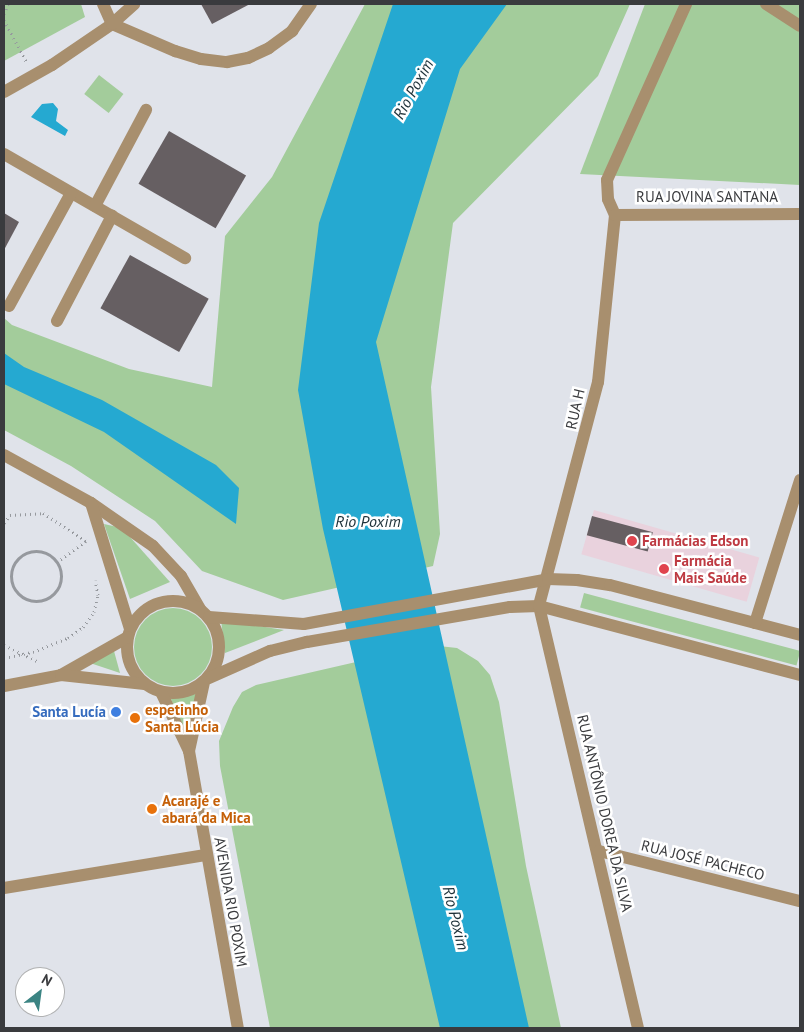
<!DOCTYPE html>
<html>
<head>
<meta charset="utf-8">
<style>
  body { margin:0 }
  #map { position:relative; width:804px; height:1032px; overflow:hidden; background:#e0e3ea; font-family:"PT Sans",sans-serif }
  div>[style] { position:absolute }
  .commercial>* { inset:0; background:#e9d2dd; transform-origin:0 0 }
  .green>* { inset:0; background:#a3cc9b; transform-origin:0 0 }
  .round { border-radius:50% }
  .water>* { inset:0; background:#25a9d1 }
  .building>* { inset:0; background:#665f62; transform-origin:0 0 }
  .path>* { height:3px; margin-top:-1.5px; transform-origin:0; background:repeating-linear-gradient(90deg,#96999e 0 1px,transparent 0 5px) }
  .path>.ring { margin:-1.5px; padding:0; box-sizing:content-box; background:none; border:3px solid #96999e; border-radius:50% }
  .minor>* { height:12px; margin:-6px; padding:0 6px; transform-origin:6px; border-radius:6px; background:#a88f6e }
  .minor>.ring { margin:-6px; padding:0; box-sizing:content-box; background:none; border:12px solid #a88f6e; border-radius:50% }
  .dots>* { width:14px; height:14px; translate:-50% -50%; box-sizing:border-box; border:2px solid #fff; border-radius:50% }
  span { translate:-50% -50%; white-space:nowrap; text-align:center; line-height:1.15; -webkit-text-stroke:5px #fff; paint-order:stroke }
  .street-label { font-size:15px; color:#3a3b3e }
  .health-label { font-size:15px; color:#be3a42; font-weight:700 }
  .left { translate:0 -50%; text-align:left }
  .food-label { font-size:15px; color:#c56008; font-weight:700 }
  .shop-label { font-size:15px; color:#366cbe; font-weight:700 }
  .right { translate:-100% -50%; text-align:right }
  .water-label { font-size:16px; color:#1d3139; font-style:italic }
  .frame { position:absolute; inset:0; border:5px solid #3a3b3e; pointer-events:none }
  .north { position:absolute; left:15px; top:967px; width:50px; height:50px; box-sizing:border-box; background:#fff; border:1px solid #b0b1b2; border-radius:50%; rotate:30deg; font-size:14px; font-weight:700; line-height:20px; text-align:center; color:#3a3b3e }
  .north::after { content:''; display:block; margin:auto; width:18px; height:22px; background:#3b8483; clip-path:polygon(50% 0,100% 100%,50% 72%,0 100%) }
</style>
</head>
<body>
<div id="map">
  <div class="commercial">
    <i style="left:594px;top:510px;width:172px;height:46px;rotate:16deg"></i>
  </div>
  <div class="green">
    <i style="clip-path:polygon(4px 4px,81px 4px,85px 17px,4px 61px)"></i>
    <i style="clip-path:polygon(365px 4px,630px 4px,598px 76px,453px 223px,431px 387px,440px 534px,433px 566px,283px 600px,202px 571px,155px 521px,71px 466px,4px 430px,4px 318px,12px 325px,129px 369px,212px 387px,225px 236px,272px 177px)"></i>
    <i style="clip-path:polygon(645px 4px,800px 4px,800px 185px,580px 174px)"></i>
    <i style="left:99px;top:75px;width:31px;height:24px;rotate:38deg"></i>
    <i style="clip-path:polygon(104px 524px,122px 528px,170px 582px,130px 599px)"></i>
    <i style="left:584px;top:593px;width:224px;height:15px;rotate:15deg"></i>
    <i class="round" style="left:134px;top:608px;width:78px;height:78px"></i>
    <i style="clip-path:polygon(221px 620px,284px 630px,225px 653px)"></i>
    <i style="clip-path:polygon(111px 640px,120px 673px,81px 660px)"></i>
    <i style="clip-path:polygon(430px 645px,457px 648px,478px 661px,490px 675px,499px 702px,526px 866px,561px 1028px,270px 1028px,220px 766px,219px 741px,233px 707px,242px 692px,256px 685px)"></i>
    <i style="clip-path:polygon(197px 692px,188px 739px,170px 697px)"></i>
  </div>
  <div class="water">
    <i style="clip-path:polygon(393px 4px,507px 4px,460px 69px,376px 342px,529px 1028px,440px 1028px,323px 529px,298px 390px,319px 223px)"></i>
    <i style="clip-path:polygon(53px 103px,58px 109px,56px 121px,68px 130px,65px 136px,31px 117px,42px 104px)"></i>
    <i style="clip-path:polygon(4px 353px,24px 367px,102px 400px,216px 465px,239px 488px,236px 524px,104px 432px,4px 384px)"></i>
  </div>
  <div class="building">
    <i style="clip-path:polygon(201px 4px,250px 4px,212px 24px)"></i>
    <i style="left:169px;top:131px;width:89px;height:61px;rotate:30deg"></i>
    <i style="clip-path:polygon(4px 213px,19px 222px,4px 250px)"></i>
    <i style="left:130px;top:255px;width:90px;height:61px;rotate:29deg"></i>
    <i style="left:592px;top:516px;width:63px;height:20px;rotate:15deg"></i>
  </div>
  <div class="path">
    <i style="left:4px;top:14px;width:11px;rotate:-68deg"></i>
    <i style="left:4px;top:20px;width:47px;rotate:61.8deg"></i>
    <i style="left:4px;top:523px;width:10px;rotate:-53deg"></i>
    <i style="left:10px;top:515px;width:33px;rotate:-3deg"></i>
    <i style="left:43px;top:513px;width:51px;rotate:33.1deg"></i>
    <i style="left:86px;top:541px;width:36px;rotate:144deg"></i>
    <i class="ring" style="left:11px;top:551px;width:47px;height:47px"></i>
    <i style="left:4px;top:645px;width:39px;rotate:26deg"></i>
    <i style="left:4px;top:658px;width:30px;rotate:-12deg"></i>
    <i style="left:33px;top:652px;width:38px;rotate:-22deg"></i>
    <i style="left:68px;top:638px;width:19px;rotate:-36deg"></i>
    <i style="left:83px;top:627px;width:19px;rotate:-54deg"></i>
    <i style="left:94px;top:612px;width:17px;rotate:-77deg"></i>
    <i style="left:98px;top:595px;width:15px;rotate:-101deg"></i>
  </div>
  <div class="minor">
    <i style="left:103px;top:4px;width:22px;rotate:66deg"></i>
    <i style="left:766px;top:4px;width:40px;rotate:32.9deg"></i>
    <i style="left:112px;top:24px;width:69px;rotate:23.2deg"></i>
    <i style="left:175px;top:51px;width:27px;rotate:17deg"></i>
    <i style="left:201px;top:59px;width:26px;rotate:7deg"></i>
    <i style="left:227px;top:62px;width:21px;rotate:-11deg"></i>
    <i style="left:248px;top:58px;width:23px;rotate:-25deg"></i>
    <i style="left:269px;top:48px;width:29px;rotate:-36deg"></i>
    <i style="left:292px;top:31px;width:33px;rotate:-55deg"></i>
    <i style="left:4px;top:92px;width:55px;rotate:-29.4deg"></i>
    <i style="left:52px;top:65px;width:73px;rotate:-34.3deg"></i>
    <i style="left:112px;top:24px;width:30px;rotate:-42deg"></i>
    <i style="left:4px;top:154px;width:209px;rotate:29.9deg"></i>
    <i style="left:95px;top:206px;width:109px;rotate:-62deg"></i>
    <i style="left:615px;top:215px;width:168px;rotate:95.8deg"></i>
    <i style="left:598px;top:382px;width:232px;rotate:104.8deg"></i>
    <i style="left:539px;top:606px;width:433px;rotate:76.8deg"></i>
    <i style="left:615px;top:215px;width:17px;rotate:-114deg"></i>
    <i style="left:608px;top:199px;width:19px;rotate:-93deg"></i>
    <i style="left:607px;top:180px;width:193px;rotate:-65.8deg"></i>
    <i style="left:615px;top:215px;width:185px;rotate:-0.3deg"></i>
    <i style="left:9px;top:306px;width:129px;rotate:-61.2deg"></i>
    <i style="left:57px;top:321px;width:119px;rotate:-62.4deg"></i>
    <i style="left:4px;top:455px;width:99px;rotate:28.9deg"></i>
    <i style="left:91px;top:503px;width:75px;rotate:34.7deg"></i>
    <i style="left:153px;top:546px;width:41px;rotate:47deg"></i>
    <i style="left:181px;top:576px;width:39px;rotate:60deg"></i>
    <i style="left:91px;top:503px;width:132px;rotate:72.8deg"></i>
    <i class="ring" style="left:127px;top:601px;width:80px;height:80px"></i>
    <i style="left:209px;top:617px;width:95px;rotate:4.2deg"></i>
    <i style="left:304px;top:624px;width:248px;rotate:-10.4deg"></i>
    <i style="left:548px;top:579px;width:29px;rotate:2deg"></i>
    <i style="left:577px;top:580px;width:33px;rotate:9deg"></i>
    <i style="left:610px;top:585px;width:196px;rotate:14.7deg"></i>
    <i style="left:755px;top:623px;width:150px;rotate:-72.5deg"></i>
    <i style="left:61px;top:675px;width:77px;rotate:-29.6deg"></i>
    <i style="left:209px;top:678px;width:67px;rotate:-23.9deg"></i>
    <i style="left:270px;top:651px;width:38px;rotate:-14deg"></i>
    <i style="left:307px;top:642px;width:206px;rotate:-9.8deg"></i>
    <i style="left:510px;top:607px;width:29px;rotate:-2deg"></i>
    <i style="left:539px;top:606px;width:270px;rotate:14.8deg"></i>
    <i style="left:4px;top:686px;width:58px;rotate:-10.9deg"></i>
    <i style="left:61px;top:675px;width:84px;rotate:6.1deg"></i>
    <i style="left:161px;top:692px;width:65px;rotate:64.6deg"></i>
    <i style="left:189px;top:751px;width:281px;rotate:80deg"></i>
    <i style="left:189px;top:751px;width:71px;rotate:-77.7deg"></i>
    <i style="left:599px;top:851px;width:207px;rotate:14deg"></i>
    <i style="left:4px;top:888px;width:204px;rotate:-9.3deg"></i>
  </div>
  <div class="dots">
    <i style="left:632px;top:541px;background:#e0444e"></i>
    <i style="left:664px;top:569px;background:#e0444e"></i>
    <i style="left:116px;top:712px;background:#3f7fe0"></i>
    <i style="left:135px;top:718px;background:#e8710a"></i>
    <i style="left:152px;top:809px;background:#e8710a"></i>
  </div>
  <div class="street-label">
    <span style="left:707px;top:197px">RUA JOVINA SANTANA</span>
    <span style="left:575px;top:409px;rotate:-77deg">RUA H</span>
    <span style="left:605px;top:813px;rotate:77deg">RUA ANTÔNIO DOREA DA SILVA</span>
    <span style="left:703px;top:860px;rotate:14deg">RUA JOSÉ PACHECO</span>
    <span style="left:231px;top:902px;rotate:80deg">AVENIDA RIO POXIM</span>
  </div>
  <div class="health-label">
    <span class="left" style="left:642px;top:541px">Farmácias Edson</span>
    <span class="left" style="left:674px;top:569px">Farmácia<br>Mais Saúde</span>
  </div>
  <div class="food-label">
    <span class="left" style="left:145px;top:718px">espetinho<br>Santa Lúcia</span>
    <span class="left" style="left:162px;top:809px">Acarajé e<br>abará da Mica</span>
  </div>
  <div class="shop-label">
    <span class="right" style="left:106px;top:712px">Santa Lucía</span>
  </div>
  <div class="water-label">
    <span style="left:413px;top:89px;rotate:-61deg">Rio Poxim</span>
    <span style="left:368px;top:521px">Rio Poxim</span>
    <span style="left:456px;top:918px;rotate:76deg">Rio Poxim</span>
  </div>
  <div class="frame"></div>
  <div class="north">N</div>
</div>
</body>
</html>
